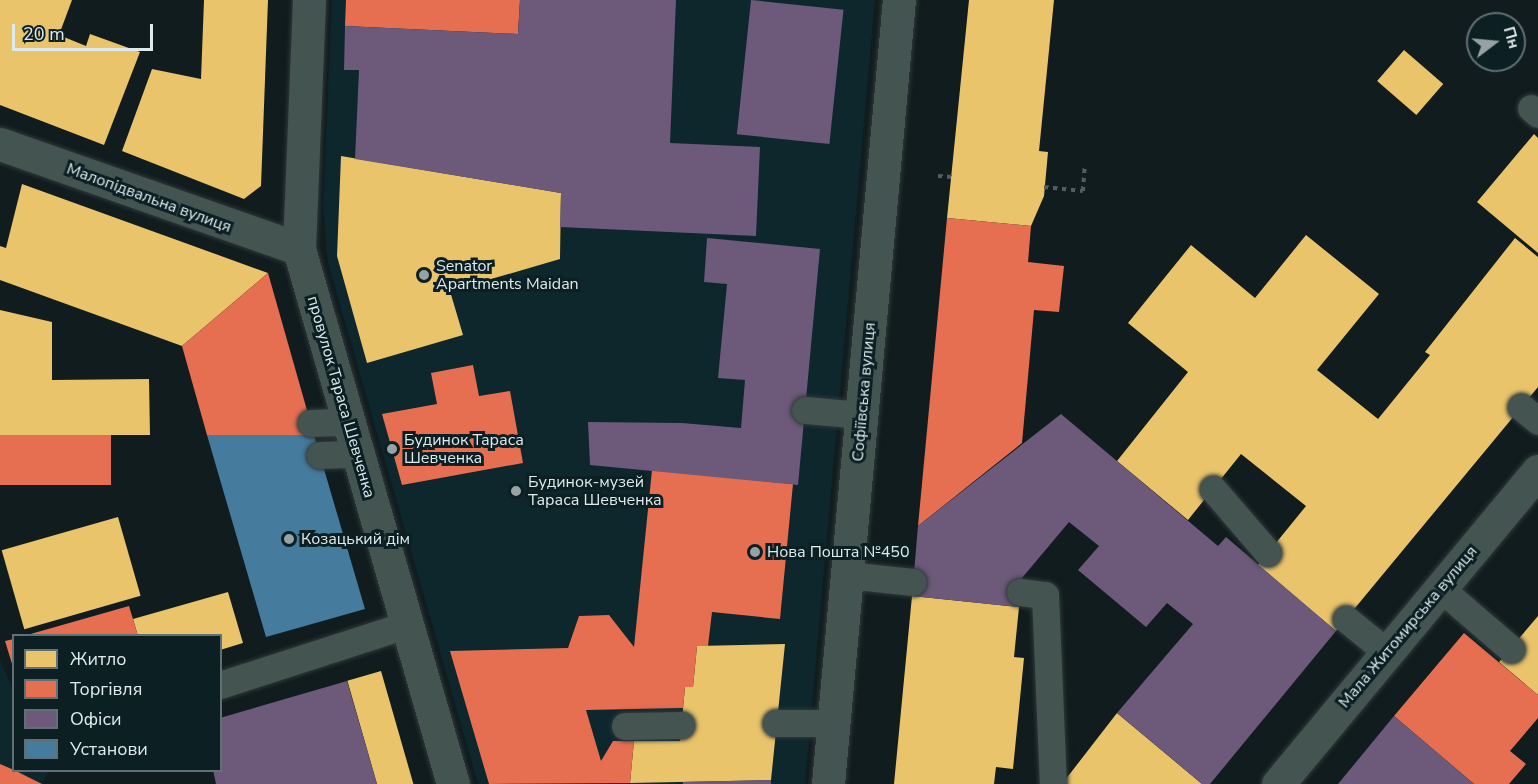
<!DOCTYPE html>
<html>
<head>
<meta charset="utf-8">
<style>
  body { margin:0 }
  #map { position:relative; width:1538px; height:784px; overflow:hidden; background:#111c1e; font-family:"Nunito Sans",sans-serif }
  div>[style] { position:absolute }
  .built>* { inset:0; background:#0d272d }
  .homes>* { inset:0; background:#e9c46a; transform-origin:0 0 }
  .shops>* { inset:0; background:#e76f51; transform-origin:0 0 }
  .offices>* { inset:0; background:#6d597a; transform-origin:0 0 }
  .public>* { inset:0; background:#457b9d }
  .path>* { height:4px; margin-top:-2px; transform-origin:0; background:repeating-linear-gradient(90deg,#525e5e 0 4.5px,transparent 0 9px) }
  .roads { filter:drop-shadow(0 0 2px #2f383a) drop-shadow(0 0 2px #2f383a) }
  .service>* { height:27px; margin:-13.5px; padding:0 13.5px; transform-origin:13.5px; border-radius:13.5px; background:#435451 }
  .minor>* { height:33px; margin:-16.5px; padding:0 16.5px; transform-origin:16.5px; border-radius:16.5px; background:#435451 }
  .dots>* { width:16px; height:16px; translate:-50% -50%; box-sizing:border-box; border:3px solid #0c1f23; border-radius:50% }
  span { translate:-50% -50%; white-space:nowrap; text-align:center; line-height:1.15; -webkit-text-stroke:6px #0c1f23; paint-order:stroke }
  .street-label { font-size:16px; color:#dfeaed }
  .poi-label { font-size:16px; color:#dfeaed }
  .left { translate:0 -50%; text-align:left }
  .legend { position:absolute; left:12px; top:634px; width:210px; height:138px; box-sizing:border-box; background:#0c1f23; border:2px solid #607074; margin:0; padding:8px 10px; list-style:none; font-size:18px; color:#dfeaed }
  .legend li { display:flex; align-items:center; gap:12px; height:30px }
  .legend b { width:30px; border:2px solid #607074 }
  .north { position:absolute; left:1466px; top:12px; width:60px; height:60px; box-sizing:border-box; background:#0c1f23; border:2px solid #607074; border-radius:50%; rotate:74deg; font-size:16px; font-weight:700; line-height:24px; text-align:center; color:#dfeaed }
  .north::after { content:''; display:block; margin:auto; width:21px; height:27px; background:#97a2a5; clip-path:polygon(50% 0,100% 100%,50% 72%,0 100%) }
  .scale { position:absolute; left:12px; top:24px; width:141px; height:27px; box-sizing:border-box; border:3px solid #dfeaed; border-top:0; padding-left:8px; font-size:18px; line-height:21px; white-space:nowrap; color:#dfeaed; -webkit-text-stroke:4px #0c1f23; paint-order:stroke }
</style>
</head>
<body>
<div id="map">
  <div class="built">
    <i style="clip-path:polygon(332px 0,875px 0,805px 784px,478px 784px,328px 263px,323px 208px)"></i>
    <i style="clip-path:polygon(0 660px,13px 690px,14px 770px,48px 771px,42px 784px,0 784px)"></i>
  </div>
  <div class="homes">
    <i style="clip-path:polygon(0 0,72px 0,59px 35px,86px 46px,90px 34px,140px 52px,104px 145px,0 105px)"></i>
    <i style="clip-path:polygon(204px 0,268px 0,261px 186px,244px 199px,122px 151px,152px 69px,201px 79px)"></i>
    <i style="clip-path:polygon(969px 0,1054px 0,1039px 151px,1048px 152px,1044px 196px,1031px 226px,947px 218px)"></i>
    <i style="left:1404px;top:50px;width:52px;height:41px;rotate:41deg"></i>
    <i style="clip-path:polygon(1534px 134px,1538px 138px,1538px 253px,1477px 202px)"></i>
    <i style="clip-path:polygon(341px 156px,561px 193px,560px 259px,450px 291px,463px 335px,367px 363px,337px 256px)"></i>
    <i style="clip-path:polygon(22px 184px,268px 273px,182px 346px,0 280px,0 246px,6px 248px)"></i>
    <i style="clip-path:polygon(1306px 235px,1379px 294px,1317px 370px,1378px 419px,1430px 355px,1425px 352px,1515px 238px,1538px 257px,1538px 387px,1336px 631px,1258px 565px,1306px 506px,1241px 454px,1188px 520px,1117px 461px,1188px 372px,1128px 323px,1191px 245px,1255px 298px)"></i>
    <i style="clip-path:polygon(0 310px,52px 322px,52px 380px,149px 379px,150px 435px,0 435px)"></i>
    <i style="left:118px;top:517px;width:82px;height:121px;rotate:74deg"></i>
    <i style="clip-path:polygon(228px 592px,243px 643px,220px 650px,220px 636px,138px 636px,133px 619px)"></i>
    <i style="clip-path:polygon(912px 596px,1019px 607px,1014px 657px,1024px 658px,1013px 769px,996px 767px,994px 784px,894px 784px)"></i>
    <i style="clip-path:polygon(1538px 616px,1538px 695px,1499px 662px)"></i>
    <i style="clip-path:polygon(785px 644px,771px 780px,630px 783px,634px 741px,680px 741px,685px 687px,693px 687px,697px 646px)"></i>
    <i style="left:381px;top:671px;width:118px;height:35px;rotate:74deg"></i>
    <i style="clip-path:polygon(1117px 713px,1202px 784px,1062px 784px)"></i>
  </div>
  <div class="shops">
    <i style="clip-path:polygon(346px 0,520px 0,518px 34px,345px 26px)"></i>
    <i style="clip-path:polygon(947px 218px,1031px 226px,1028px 262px,1064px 266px,1059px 312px,1034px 310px,1022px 443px,918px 526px)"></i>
    <i style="clip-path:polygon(268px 273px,314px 435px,207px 435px,182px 346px)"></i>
    <i style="clip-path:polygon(473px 365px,479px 396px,510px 391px,523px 463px,402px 485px,382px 414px,437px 404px,431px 373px)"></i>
    <i style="left:0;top:435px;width:111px;height:50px"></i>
    <i style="clip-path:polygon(652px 470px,793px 484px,780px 619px,712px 612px,708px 646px,697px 646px,693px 687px,685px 687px,683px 708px,586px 710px,601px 761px,613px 741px,634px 741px,630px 783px,489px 784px,450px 651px,568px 648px,579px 616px,609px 615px,634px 647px)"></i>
    <i style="clip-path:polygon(129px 606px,138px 636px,27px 636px,27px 635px)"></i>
    <i style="clip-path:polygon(1464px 633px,1538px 695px,1538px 718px,1510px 751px,1526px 764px,1509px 784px,1474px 784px,1394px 716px)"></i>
    <i style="clip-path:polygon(14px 639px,14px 667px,13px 667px,5px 641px)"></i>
    <i style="clip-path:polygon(0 764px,14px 770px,42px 784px,0 784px)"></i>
  </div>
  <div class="offices">
    <i style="clip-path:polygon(520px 0,676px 0,670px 143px,760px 147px,756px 236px,560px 227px,561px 193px,355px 159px,359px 70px,344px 70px,345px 26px,518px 34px)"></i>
    <i style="left:751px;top:0;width:93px;height:135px;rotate:6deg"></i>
    <i style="clip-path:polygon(707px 238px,820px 249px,798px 485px,590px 465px,588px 422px,682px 423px,741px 428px,745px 380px,718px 378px,727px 284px,704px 282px)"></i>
    <i style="clip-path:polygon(1061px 414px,1218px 546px,1226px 537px,1336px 631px,1210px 784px,1202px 784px,1117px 713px,1193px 624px,1167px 603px,1146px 627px,1078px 570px,1099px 546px,1069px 522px,1022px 578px,1019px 607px,912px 596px,918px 526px)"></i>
    <i style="clip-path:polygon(347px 681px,377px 784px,216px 784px,213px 770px,220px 770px,220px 718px)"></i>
    <i style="clip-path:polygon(1394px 716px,1474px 784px,1338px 784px)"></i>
    <i style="clip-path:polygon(771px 780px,771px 784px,683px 784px,683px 782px)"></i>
  </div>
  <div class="public">
    <i style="clip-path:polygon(207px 435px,314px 435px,365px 609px,266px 637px)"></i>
  </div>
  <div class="path">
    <i style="left:938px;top:176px;width:14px;rotate:4deg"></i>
    <i style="left:1044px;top:187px;width:39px;rotate:6deg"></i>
    <i style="left:1083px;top:191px;width:27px;rotate:-86deg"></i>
  </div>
  <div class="roads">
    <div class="service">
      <i style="left:1531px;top:108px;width:9px;rotate:41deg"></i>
      <i style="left:1521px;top:407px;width:22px;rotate:39deg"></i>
      <i style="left:805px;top:410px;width:56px;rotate:5.1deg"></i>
      <i style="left:311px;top:423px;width:37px;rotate:-2deg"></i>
      <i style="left:320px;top:455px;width:37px;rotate:-2deg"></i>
      <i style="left:1213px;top:489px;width:84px;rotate:49.3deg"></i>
      <i style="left:847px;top:575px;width:66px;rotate:6.1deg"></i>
      <i style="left:1440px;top:588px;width:94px;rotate:40.7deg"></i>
      <i style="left:1020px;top:592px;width:25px;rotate:7deg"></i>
      <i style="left:1045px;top:595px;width:189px;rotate:87.6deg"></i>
      <i style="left:1346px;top:619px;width:54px;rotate:39deg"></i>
      <i style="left:220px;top:685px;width:195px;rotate:-17.9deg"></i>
      <i style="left:776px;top:723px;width:57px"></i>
      <i style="left:625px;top:726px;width:56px;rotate:-1deg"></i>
    </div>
    <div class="minor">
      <i style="left:309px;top:0;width:249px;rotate:92.3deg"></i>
      <i style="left:299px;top:249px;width:557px;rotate:73.94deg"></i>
      <i style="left:0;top:144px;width:317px;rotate:19.3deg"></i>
      <i style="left:828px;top:784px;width:787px;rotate:-84.83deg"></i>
      <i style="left:1278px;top:784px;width:407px;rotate:-50.3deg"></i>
    </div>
  </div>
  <div class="dots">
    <i style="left:424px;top:275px;background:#97a2a5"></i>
    <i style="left:392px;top:449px;background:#97a2a5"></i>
    <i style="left:516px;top:491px;background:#97a2a5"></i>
    <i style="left:289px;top:539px;background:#97a2a5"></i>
    <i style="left:755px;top:552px;background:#97a2a5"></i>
  </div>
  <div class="street-label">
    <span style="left:149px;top:198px;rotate:20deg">Малопідвальна вулиця</span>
    <span style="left:864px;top:392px;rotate:-85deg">Софіївська вулиця</span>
    <span style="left:341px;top:397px;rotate:74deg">провулок Тараса Шевченка</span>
    <span style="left:1408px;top:627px;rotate:-50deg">Мала Житомирська вулиця</span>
  </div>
  <div class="poi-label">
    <span class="left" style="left:436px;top:275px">Senator<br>Apartments Maidan</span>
    <span class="left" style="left:404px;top:449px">Будинок Тараса<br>Шевченка</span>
    <span class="left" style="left:528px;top:491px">Будинок-музей<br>Тараса Шевченка</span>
    <span class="left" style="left:301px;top:539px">Козацький дім</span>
    <span class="left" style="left:767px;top:552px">Нова Пошта №450</span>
  </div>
  <ul class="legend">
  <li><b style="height:16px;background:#e9c46a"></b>Житло</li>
  <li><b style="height:16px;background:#e76f51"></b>Торгівля</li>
  <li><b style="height:16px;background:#6d597a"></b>Офіси</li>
  <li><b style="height:16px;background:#457b9d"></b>Установи</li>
  </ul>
  <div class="north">Пн</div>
  <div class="scale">20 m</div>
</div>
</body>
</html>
